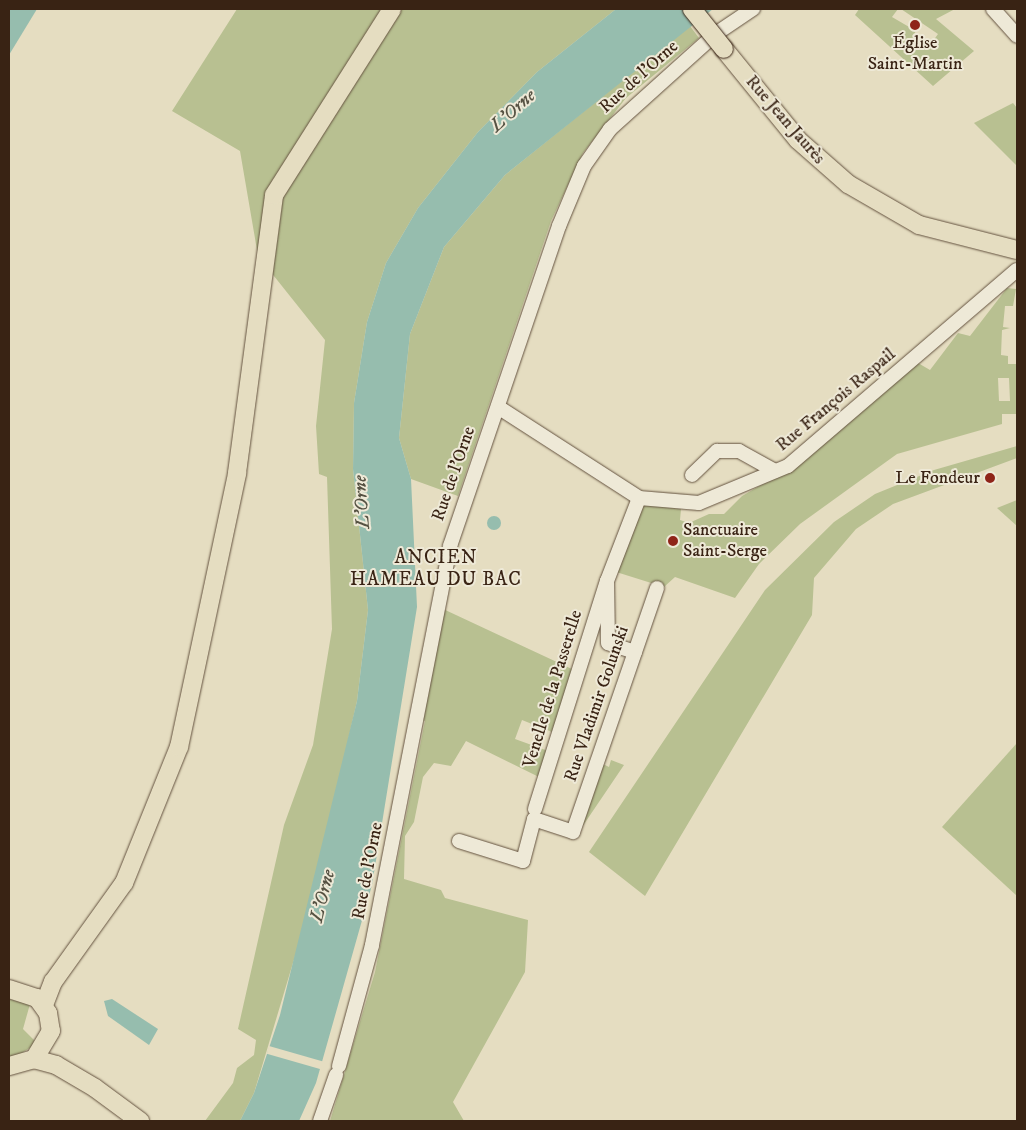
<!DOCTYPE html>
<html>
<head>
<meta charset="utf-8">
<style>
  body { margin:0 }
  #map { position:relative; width:1026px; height:1130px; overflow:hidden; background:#e5ddc1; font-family:"IM FELL DW Pica",serif }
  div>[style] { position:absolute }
  .green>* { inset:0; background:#b8c091 }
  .water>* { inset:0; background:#96bdae }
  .round { border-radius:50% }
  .pier>* { inset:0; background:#e5ddc1; transform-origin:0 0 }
  .roads { filter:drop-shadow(0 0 1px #64523f) drop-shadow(0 0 1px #64523f) }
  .minor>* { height:14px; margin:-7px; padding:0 7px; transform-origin:7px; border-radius:7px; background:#eee9d7 }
  .major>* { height:18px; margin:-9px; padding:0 9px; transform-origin:9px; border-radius:9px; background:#e5ddc1 }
  .bridges { filter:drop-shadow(0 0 1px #392314) drop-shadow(0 0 1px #392314) }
  .major-bridge>* { height:18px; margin:-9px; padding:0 9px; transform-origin:9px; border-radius:9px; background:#e5ddc1 }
  .dots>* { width:14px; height:14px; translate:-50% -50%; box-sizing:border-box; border:2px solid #eee9d7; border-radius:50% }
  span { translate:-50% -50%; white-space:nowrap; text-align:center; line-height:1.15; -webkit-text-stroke:4px #eee9d7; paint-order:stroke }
  .poi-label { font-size:18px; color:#392314 }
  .right { translate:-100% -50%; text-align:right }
  .left { translate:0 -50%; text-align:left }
  .street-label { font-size:18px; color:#392314 }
  .water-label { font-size:19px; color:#555142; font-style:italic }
  .neighbourhood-label { font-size:19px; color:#392314; letter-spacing:1px }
  .frame { position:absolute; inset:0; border:10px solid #392314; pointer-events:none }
</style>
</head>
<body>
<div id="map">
  <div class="green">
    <i style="clip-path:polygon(237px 9px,616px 9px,537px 72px,478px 132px,418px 208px,386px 263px,367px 322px,354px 403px,353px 469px,368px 610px,357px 701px,310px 906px,254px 1093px,240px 1121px,205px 1121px,233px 1083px,237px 1068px,254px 1055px,256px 1040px,238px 1029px,284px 825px,313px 745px,332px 629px,327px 477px,319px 474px,316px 426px,325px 340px,258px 256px,240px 151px,172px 111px)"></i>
    <i style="clip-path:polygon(859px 9px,898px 9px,892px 17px,916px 31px,913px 36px,933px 41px,938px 34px,901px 9px,955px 9px,936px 19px,974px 51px,933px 86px,855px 15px)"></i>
    <i style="clip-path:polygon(690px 26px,699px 38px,626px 98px,583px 153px,551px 221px,458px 496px,411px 479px,399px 438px,410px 334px,444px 247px,505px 175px)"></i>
    <i style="clip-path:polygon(1013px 103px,1017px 108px,1017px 166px,974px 123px)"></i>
    <i style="clip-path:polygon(evenodd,1007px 288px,1016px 289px,1013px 306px,1005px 306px,1003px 327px,1010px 328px,1002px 330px,1001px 355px,1008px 356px,1008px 364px,1017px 364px,1017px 414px,1002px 414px,1002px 424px,897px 454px,800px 524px,759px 564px,735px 598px,675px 577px,664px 587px,613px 571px,644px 504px,681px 509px,680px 520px,689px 523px,709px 514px,724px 514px,742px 496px,804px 460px,918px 363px,930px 370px,958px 333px,970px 336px,1007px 288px,998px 378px,1009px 378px,1010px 401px,999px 401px,998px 378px)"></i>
    <i style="clip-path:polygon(1017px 446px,1017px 458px,893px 504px,856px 529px,814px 578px,812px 615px,645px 896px,589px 852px,765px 590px,834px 522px,875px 494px,934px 470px)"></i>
    <i style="clip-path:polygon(1017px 500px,1017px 526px,997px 508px)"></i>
    <i style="clip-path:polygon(441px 608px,574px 670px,552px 732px,522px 720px,515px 739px,551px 752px,541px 778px,466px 741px,451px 766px,434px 763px,423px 777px,414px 822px,405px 836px,404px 879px,441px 890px,445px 898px,528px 920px,525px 972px,453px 1102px,464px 1121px,330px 1121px,375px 972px,425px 721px,418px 719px)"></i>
    <i style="clip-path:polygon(1017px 743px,1017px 896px,942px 827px)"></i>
    <i style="clip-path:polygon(611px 760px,624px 765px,578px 833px,603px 764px,609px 767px)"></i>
    <i style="clip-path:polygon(9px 999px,30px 1004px,23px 1029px,37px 1043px,16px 1057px,9px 1056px)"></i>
  </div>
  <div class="water">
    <i style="clip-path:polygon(9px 9px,37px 9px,9px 55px)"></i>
    <i style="clip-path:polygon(616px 9px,713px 9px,505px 175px,444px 247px,410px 334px,399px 438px,411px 479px,417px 607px,372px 885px,316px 1083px,299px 1121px,240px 1121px,254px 1093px,280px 1015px,357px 701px,368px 610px,353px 469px,354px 403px,367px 322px,386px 263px,418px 208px,478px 132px,537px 72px)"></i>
    <i class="round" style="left:487px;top:516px;width:14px;height:14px"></i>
    <i style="clip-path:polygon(112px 999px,158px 1029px,149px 1045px,108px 1016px,104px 1001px)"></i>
  </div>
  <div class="pier">
    <i style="left:269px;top:1046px;width:58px;height:8px;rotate:16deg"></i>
  </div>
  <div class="roads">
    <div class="minor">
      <i style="left:993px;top:9px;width:36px;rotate:48deg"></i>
      <i style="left:720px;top:31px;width:40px;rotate:-34deg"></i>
      <i style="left:498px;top:407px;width:168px;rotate:32.8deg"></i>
      <i style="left:639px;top:498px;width:60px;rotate:4.8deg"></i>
      <i style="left:699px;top:503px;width:96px;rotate:-22.6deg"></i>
      <i style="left:788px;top:466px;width:301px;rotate:-40.6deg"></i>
      <i style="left:692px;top:475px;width:35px;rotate:-44deg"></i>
      <i style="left:717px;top:451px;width:22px"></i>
      <i style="left:739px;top:451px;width:41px;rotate:29.1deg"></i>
      <i style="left:635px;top:652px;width:28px;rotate:-162deg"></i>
      <i style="left:608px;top:643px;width:62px;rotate:-90.9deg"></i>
      <i style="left:607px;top:581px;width:89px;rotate:-68.9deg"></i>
      <i style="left:535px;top:809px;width:239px;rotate:-72.5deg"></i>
      <i style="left:459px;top:841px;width:67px;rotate:17.4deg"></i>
      <i style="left:523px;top:861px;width:43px;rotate:-75.3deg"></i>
      <i style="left:534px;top:819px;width:41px;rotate:18.4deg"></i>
      <i style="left:573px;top:832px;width:258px;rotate:-71deg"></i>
      <i style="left:339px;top:1066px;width:125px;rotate:-74.7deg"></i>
      <i style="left:372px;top:945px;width:407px;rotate:-78.9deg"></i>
      <i style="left:450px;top:546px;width:338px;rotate:-71.2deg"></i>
      <i style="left:559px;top:226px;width:65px;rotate:-67.4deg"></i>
      <i style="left:584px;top:166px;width:45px;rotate:-54.9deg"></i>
      <i style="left:610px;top:129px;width:133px;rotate:-42deg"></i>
      <i style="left:320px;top:1121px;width:49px;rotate:-70.8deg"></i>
    </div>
    <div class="major">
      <i style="left:724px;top:49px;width:117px;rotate:50.9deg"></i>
      <i style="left:798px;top:140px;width:67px;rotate:41.3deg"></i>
      <i style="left:848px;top:184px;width:82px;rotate:30deg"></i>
      <i style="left:919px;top:225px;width:101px;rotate:14.3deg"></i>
      <i style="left:9px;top:989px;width:29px;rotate:18deg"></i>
      <i style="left:37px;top:998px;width:19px;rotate:54deg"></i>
      <i style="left:48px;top:1013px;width:18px;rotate:81deg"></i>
      <i style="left:51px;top:1031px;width:33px;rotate:121deg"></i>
      <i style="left:34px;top:1059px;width:26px;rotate:164deg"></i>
      <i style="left:44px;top:1005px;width:25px;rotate:-69deg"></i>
      <i style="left:53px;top:982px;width:122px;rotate:-54.4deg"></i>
      <i style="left:124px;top:883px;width:147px;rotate:-68deg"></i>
      <i style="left:179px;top:747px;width:280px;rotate:-78deg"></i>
      <i style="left:237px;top:473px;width:280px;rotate:-82.4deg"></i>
      <i style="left:274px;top:195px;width:220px;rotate:-57.6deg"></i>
      <i style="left:34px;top:1059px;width:23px;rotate:15deg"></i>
      <i style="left:56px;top:1065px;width:45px;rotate:30.5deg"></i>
      <i style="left:95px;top:1088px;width:56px;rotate:36.3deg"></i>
    </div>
  </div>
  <div class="bridges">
    <div class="major-bridge">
      <i style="left:692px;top:9px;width:51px;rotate:51.3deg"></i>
    </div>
  </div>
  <div class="dots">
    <i style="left:915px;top:25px;background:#8f2418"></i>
    <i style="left:990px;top:478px;background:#8f2418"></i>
    <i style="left:673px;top:541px;background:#8f2418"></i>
  </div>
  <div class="poi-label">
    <span style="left:915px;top:54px">Église<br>Saint-Martin</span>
    <span class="right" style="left:980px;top:478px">Le Fondeur</span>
    <span class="left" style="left:683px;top:541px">Sanctuaire<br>Saint-Serge</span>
  </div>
  <div class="street-label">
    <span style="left:639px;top:77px;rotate:-42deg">Rue de l'Orne</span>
    <span style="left:785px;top:120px;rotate:49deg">Rue Jean Jaurès</span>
    <span style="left:836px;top:400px;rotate:-40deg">Rue François Raspail</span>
    <span style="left:454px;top:474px;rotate:-71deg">Rue de l'Orne</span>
    <span style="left:553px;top:689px;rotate:-73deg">Venelle de la Passerelle</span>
    <span style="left:597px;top:704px;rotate:-71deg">Rue Vladimir Golunski</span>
    <span style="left:368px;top:871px;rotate:-79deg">Rue de l'Orne</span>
  </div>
  <div class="water-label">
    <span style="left:513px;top:111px;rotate:-42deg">L'Orne</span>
    <span style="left:362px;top:502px;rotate:-94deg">L'Orne</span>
    <span style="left:323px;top:896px;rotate:-76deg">L'Orne</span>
  </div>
  <div class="neighbourhood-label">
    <span style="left:436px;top:569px">ANCIEN<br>HAMEAU DU BAC</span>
  </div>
  <div class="frame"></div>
</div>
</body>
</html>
